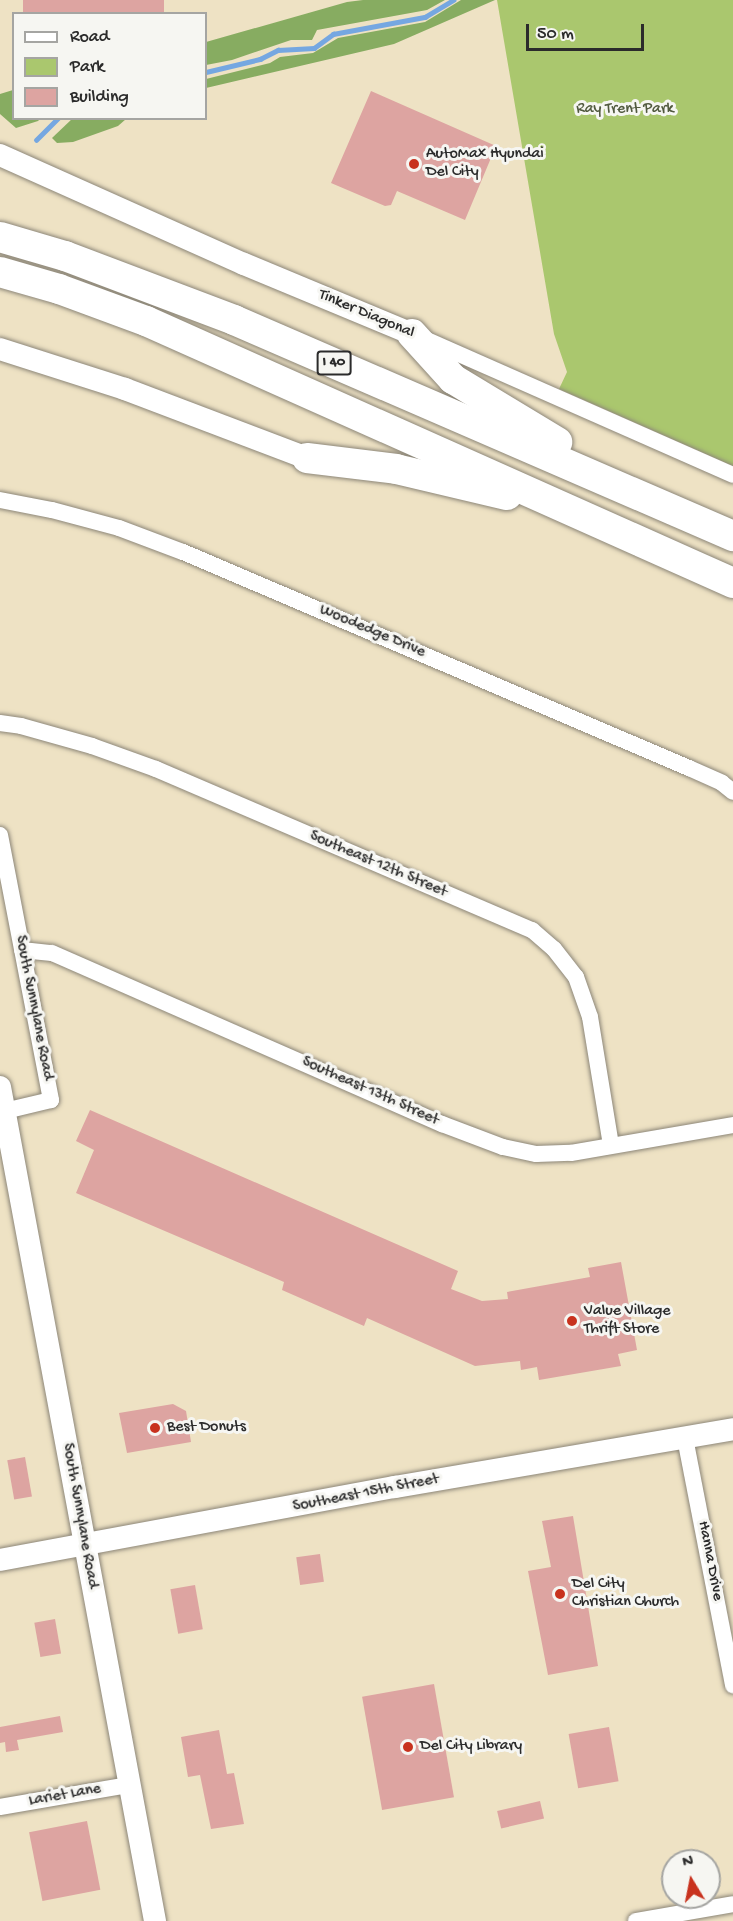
<!DOCTYPE html>
<html>
<head>
<meta charset="utf-8">
<style>
  body { margin:0 }
  #map { position:relative; width:733px; height:1921px; overflow:hidden; background:#eee2c4; font-family:"Gochi Hand",sans-serif }
  div>[style] { position:absolute }
  .green>* { inset:0; background:#aac76e }
  .forest>* { inset:0; background:#87ac61 }
  .stream>* { height:4.5px; margin:-2.25px; padding:0 2.25px; transform-origin:2.25px; border-radius:2.25px; background:#75a7e1 }
  .building>* { inset:0; background:#dda4a1; transform-origin:0 0 }
  .roads { filter:drop-shadow(0 0 2px #8c8678) drop-shadow(0 0 2px #8c8678) }
  .street>* { height:16px; margin:-8px; padding:0 8px; transform-origin:8px; border-radius:8px; background:#fff }
  .secondary>* { height:22px; margin:-11px; padding:0 11px; transform-origin:11px; border-radius:11px; background:#fff }
  .highway>* { height:30px; margin:-15px; padding:0 15px; transform-origin:15px; border-radius:15px; background:#fff }
  .dots>* { width:16px; height:16px; translate:-50% -50%; box-sizing:border-box; border:3px solid #f6f6f2; border-radius:50% }
  span { translate:-50% -50%; white-space:nowrap; text-align:center; line-height:1.15; -webkit-text-stroke:6px #f6f6f2; paint-order:stroke }
  .shield-label span { padding:2px 4px; background:#f6f6f2; border:2px solid; border-radius:4px; -webkit-text-stroke-width:0 }
  .shield-label { font-size:15px; color:#2b2b2b; font-weight:700 }
  .park-label { font-size:16px; color:#515a3f }
  .poi-label { font-size:16px; color:#2b2b2b }
  .left { translate:0 -50%; text-align:left }
  .street-label { font-size:16px; color:#2b2b2b }
  .legend { position:absolute; left:12px; top:12px; width:195px; height:108px; box-sizing:border-box; background:#f6f6f2; border:2px solid #a5a5a2; margin:0; padding:8px 10px; list-style:none; font-size:18px; color:#2b2b2b }
  .legend li { display:flex; align-items:center; gap:12px; height:30px }
  .legend b { width:30px; border:2px solid #a5a5a2 }
  .north { position:absolute; left:661px; top:1849px; width:60px; height:60px; box-sizing:border-box; background:#f6f6f2; border:2px solid #a5a5a2; border-radius:50%; rotate:350deg; font-size:16px; font-weight:700; line-height:24px; text-align:center; color:#2b2b2b }
  .north::after { content:''; display:block; margin:auto; width:21px; height:27px; background:#c8321e; clip-path:polygon(50% 0,100% 100%,50% 72%,0 100%) }
  .scale { position:absolute; left:526px; top:24px; width:118px; height:27px; box-sizing:border-box; border:3px solid #2b2b2b; border-top:0; padding-left:8px; font-size:18px; line-height:21px; white-space:nowrap; color:#2b2b2b; -webkit-text-stroke:4px #f6f6f2; paint-order:stroke }
</style>
</head>
<body>
<div id="map">
  <div class="green">
    <i style="clip-path:polygon(497px 0,733px 0,733px 466px,559px 389px,567px 372px,554px 334px)"></i>
  </div>
  <div class="forest">
    <i style="clip-path:polygon(363px 0,445px 0,427px 10px,317px 30px,312px 40px,291px 40px,232px 60px,206px 65px,206px 42px,347px 2px)"></i>
    <i style="clip-path:polygon(461px 0,495px 0,394px 44px,206px 88px,206px 79px,270px 63px,280px 57px,313px 53px,338px 38px,425px 22px)"></i>
    <i style="clip-path:polygon(13px 90px,14px 118px,40px 119px,38px 121px,16px 128px,0 114px,0 94px)"></i>
    <i style="clip-path:polygon(73px 118px,126px 118px,126px 119px,118px 126px,73px 142px,57px 143px,52px 138px)"></i>
  </div>
  <div class="stream">
    <i style="left:206px;top:72px;width:56px;rotate:-13.5deg"></i>
    <i style="left:260px;top:59px;width:20px;rotate:-27deg"></i>
    <i style="left:278px;top:50px;width:36px;rotate:-3deg"></i>
    <i style="left:314px;top:48px;width:24px;rotate:-36deg"></i>
    <i style="left:333px;top:34px;width:94px;rotate:-10.5deg"></i>
    <i style="left:425px;top:17px;width:33px;rotate:-31deg"></i>
    <i style="left:36px;top:140px;width:31px;rotate:-45deg"></i>
  </div>
  <div class="building">
    <i style="left:23px;top:0;width:141px;height:14px"></i>
    <i style="clip-path:polygon(371px 91px,496px 146px,465px 220px,397px 191px,391px 205px,385px 206px,331px 183px)"></i>
    <i style="clip-path:polygon(90px 1110px,458px 1271px,451px 1289px,482px 1301px,508px 1299px,507px 1292px,590px 1277px,588px 1268px,621px 1262px,637px 1350px,618px 1354px,621px 1366px,539px 1380px,537px 1367px,521px 1370px,520px 1361px,475px 1366px,367px 1318px,364px 1326px,282px 1290px,284px 1282px,76px 1193px,94px 1150px,76px 1141px)"></i>
    <i style="clip-path:polygon(173px 1404px,186px 1411px,191px 1442px,127px 1453px,119px 1413px)"></i>
    <i style="left:25px;top:1457px;width:40px;height:18px;rotate:80deg"></i>
    <i style="clip-path:polygon(573px 1516px,598px 1666px,548px 1675px,528px 1571px,551px 1567px,542px 1521px)"></i>
    <i style="left:320px;top:1554px;width:28px;height:24px;rotate:82deg"></i>
    <i style="left:195px;top:1585px;width:45px;height:25px;rotate:80deg"></i>
    <i style="left:55px;top:1619px;width:35px;height:21px;rotate:80deg"></i>
    <i style="left:434px;top:1684px;width:115px;height:73px;rotate:80deg"></i>
    <i style="clip-path:polygon(60px 1716px,63px 1732px,17px 1740px,19px 1750px,6px 1752px,5px 1742px,0 1743px,0 1727px)"></i>
    <i style="left:609px;top:1727px;width:55px;height:41px;rotate:80deg"></i>
    <i style="clip-path:polygon(219px 1730px,227px 1774px,234px 1773px,244px 1824px,211px 1829px,200px 1775px,188px 1777px,181px 1737px)"></i>
    <i style="left:540px;top:1801px;width:18px;height:44px;rotate:77deg"></i>
    <i style="left:87px;top:1821px;width:70px;height:59px;rotate:79deg"></i>
  </div>
  <div class="roads">
    <div class="street">
      <i style="left:427px;top:340px;width:334px;rotate:23.8deg"></i>
      <i style="left:0;top:500px;width:53px;rotate:10.9deg"></i>
      <i style="left:52px;top:510px;width:69px;rotate:15deg"></i>
      <i style="left:119px;top:528px;width:68px;rotate:20.6deg"></i>
      <i style="left:183px;top:552px;width:550px;rotate:23.12deg"></i>
      <i style="left:689px;top:768px;width:36px;rotate:24deg"></i>
      <i style="left:722px;top:783px;width:14px;rotate:39deg"></i>
      <i style="left:0;top:723px;width:21px;rotate:8deg"></i>
      <i style="left:21px;top:726px;width:74px;rotate:15.7deg"></i>
      <i style="left:92px;top:746px;width:68px;rotate:19.8deg"></i>
      <i style="left:156px;top:769px;width:409px;rotate:23.2deg"></i>
      <i style="left:532px;top:930px;width:29px;rotate:41deg"></i>
      <i style="left:554px;top:949px;width:36px;rotate:52deg"></i>
      <i style="left:576px;top:977px;width:42px;rotate:70.7deg"></i>
      <i style="left:590px;top:1017px;width:130px;rotate:80.7deg"></i>
      <i style="left:0;top:835px;width:270px;rotate:79.1deg"></i>
      <i style="left:51px;top:1100px;width:47px;rotate:166.6deg"></i>
      <i style="left:22px;top:950px;width:30px;rotate:6deg"></i>
      <i style="left:52px;top:953px;width:426px;rotate:23.7deg"></i>
      <i style="left:442px;top:1124px;width:65px;rotate:20.7deg"></i>
      <i style="left:503px;top:1147px;width:34px;rotate:12deg"></i>
      <i style="left:536px;top:1154px;width:35px;rotate:-2deg"></i>
      <i style="left:571px;top:1153px;width:164px;rotate:-9.8deg"></i>
      <i style="left:685px;top:1438px;width:252px;rotate:79deg"></i>
      <i style="left:0;top:1807px;width:131px;rotate:-9.7deg"></i>
      <i style="left:636px;top:1921px;width:98px;rotate:-9.9deg"></i>
    </div>
    <div class="secondary">
      <i style="left:0;top:155px;width:267px;rotate:24.1deg"></i>
      <i style="left:244px;top:264px;width:182px;rotate:22.6deg"></i>
      <i style="left:0;top:349px;width:131px;rotate:17.7deg"></i>
      <i style="left:125px;top:389px;width:195px;rotate:20.8deg"></i>
      <i style="left:0;top:1087px;width:848px;rotate:79.47deg"></i>
      <i style="left:0;top:1560px;width:402px;rotate:-10.5deg"></i>
      <i style="left:395px;top:1487px;width:343px;rotate:-9.7deg"></i>
    </div>
    <div class="highway">
      <i style="left:0;top:237px;width:68px;rotate:16.3deg"></i>
      <i style="left:65px;top:256px;width:181px;rotate:20.7deg"></i>
      <i style="left:234px;top:320px;width:544px;rotate:23.41deg"></i>
      <i style="left:0;top:272px;width:61px;rotate:16.1deg"></i>
      <i style="left:59px;top:289px;width:93px;rotate:20.2deg"></i>
      <i style="left:146px;top:321px;width:643px;rotate:24.05deg"></i>
      <i style="left:412px;top:334px;width:61px;rotate:47.7deg"></i>
      <i style="left:453px;top:379px;width:122px;rotate:31.2deg"></i>
      <i style="left:307px;top:458px;width:90px;rotate:7deg"></i>
      <i style="left:396px;top:469px;width:114px;rotate:13.2deg"></i>
    </div>
  </div>
  <div class="dots">
    <i style="left:414px;top:164px;background:#c8321e"></i>
    <i style="left:572px;top:1321px;background:#c8321e"></i>
    <i style="left:155px;top:1428px;background:#c8321e"></i>
    <i style="left:560px;top:1594px;background:#c8321e"></i>
    <i style="left:408px;top:1747px;background:#c8321e"></i>
  </div>
  <div class="shield-label">
    <span style="left:334px;top:363px">I 40</span>
  </div>
  <div class="park-label">
    <span style="left:625px;top:110px">Ray Trent Park</span>
  </div>
  <div class="poi-label">
    <span class="left" style="left:426px;top:164px">AutoMax Hyundai<br>Del City</span>
    <span class="left" style="left:584px;top:1321px">Value Village<br>Thrift Store</span>
    <span class="left" style="left:167px;top:1428px">Best Donuts</span>
    <span class="left" style="left:572px;top:1594px">Del City<br>Christian Church</span>
    <span class="left" style="left:420px;top:1747px">Del City Library</span>
  </div>
  <div class="street-label">
    <span style="left:366px;top:315px;rotate:23deg">Tinker Diagonal</span>
    <span style="left:372px;top:632px;rotate:23deg">Woodedge Drive</span>
    <span style="left:378px;top:865px;rotate:23deg">Southeast 12th Street</span>
    <span style="left:33px;top:1008px;rotate:79deg">South Sunnylane Road</span>
    <span style="left:370px;top:1092px;rotate:24deg">Southeast 13th Street</span>
    <span style="left:366px;top:1494px;rotate:-11deg">Southeast 15th Street</span>
    <span style="left:79px;top:1516px;rotate:80deg">South Sunnylane Road</span>
    <span style="left:709px;top:1561px;rotate:79deg">Hanna Drive</span>
    <span style="left:65px;top:1796px;rotate:-10deg">Lariet Lane</span>
  </div>
  <ul class="legend">
  <li><b style="height:8px;background:#fff"></b>Road</li>
  <li><b style="height:16px;background:#aac76e"></b>Park</li>
  <li><b style="height:16px;background:#dda4a1"></b>Building</li>
  </ul>
  <div class="north">N</div>
  <div class="scale">50 m</div>
</div>
</body>
</html>
